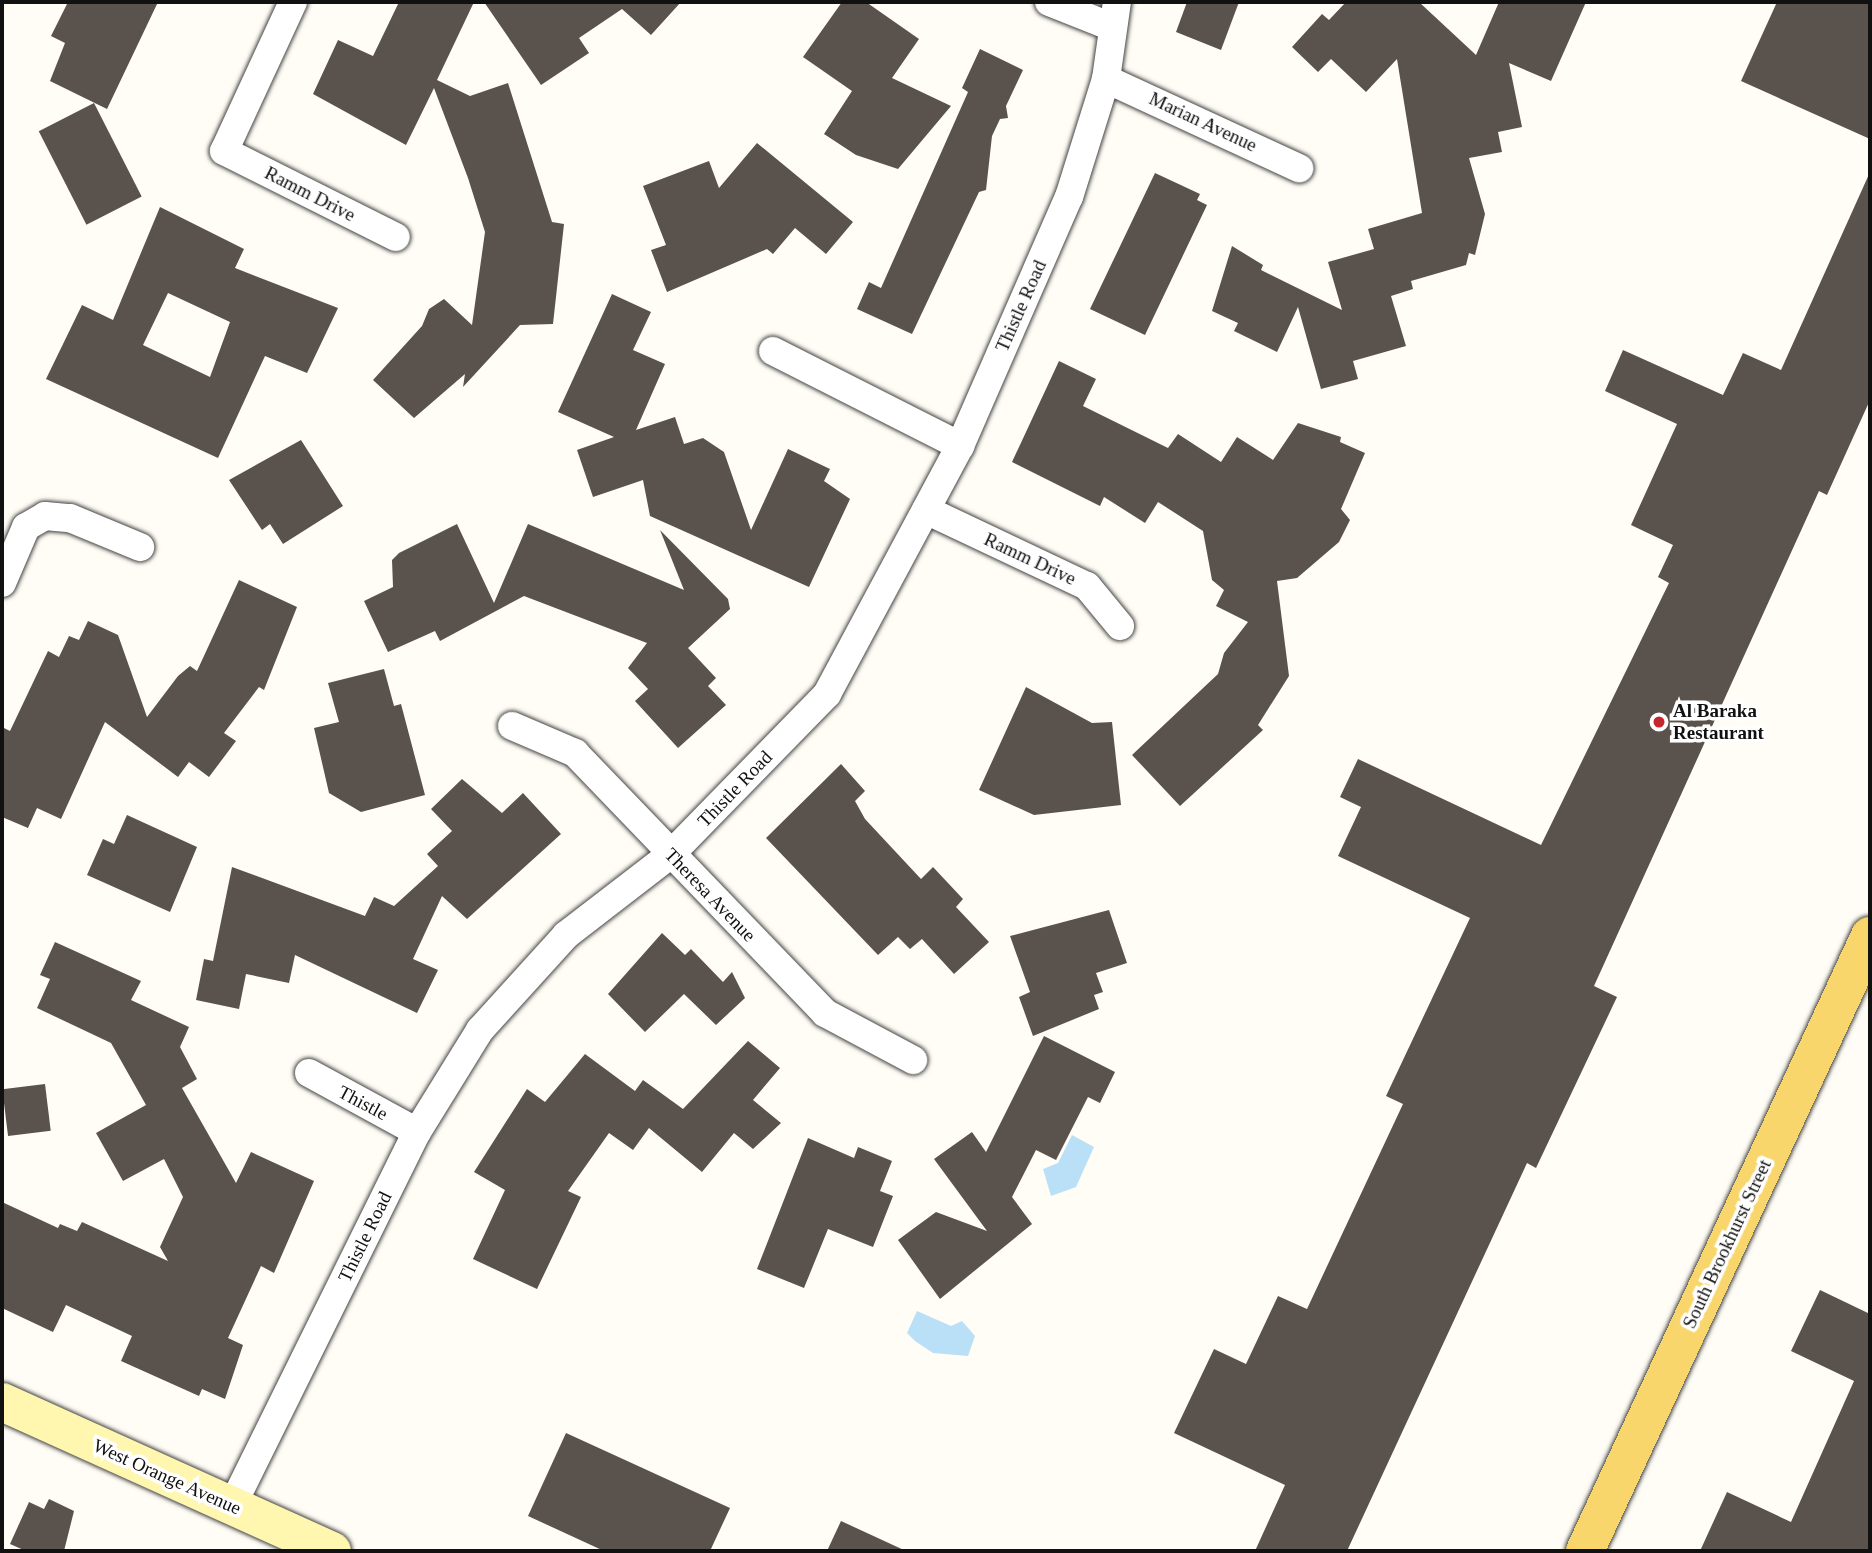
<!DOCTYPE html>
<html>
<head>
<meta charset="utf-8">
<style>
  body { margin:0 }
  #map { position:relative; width:1872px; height:1553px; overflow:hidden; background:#fffdf5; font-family:Georgia,serif }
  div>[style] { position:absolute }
  .water>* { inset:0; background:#b9e0f7 }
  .building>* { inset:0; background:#5a524d; transform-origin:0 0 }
  .roads { filter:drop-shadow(0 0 2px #444) drop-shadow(0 0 2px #444) }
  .street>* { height:28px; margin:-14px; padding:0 14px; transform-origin:14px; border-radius:14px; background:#fff }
  .secondary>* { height:38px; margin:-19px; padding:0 19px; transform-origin:19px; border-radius:19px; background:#fff6b0 }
  .primary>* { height:38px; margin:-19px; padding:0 19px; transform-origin:19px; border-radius:19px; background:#f9d66b }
  .dots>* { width:19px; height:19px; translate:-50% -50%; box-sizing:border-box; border:4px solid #fff; border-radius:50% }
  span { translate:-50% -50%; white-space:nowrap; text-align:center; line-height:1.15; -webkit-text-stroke:7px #fff; paint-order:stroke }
  .street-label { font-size:19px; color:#111 }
  .poi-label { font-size:19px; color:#111; font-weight:700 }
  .left { translate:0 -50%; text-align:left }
  .frame { position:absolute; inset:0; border:4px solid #111; pointer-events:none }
</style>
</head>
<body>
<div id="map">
  <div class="water">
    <i style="clip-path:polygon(1072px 1135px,1094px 1147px,1076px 1187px,1051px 1196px,1043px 1169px,1058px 1163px)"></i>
    <i style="clip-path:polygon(917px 1311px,951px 1326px,962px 1321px,975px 1336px,968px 1356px,933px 1353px,915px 1341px,907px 1333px)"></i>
  </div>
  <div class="building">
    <i style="clip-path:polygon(68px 2px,158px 2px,107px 109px,50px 81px,65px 43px,51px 36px)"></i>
    <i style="clip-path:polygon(399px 2px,474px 2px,437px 80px,470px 96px,508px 83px,552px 222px,564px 224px,553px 324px,520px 325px,463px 387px,465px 374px,414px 418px,373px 380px,422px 326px,429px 309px,444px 299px,472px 325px,485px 232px,468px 178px,434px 88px,406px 145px,313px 94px,338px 40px,373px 56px)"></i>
    <i style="clip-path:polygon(484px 2px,681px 2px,651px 35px,622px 9px,579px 38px,589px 53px,541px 85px)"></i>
    <i style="clip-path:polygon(842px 2px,866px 2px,919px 39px,892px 78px,951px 106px,898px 169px,856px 155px,824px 134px,852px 91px,803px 57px)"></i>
    <i style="clip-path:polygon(1187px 2px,1239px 2px,1221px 50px,1176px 32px)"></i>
    <i style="clip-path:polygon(1346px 2px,1419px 2px,1476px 55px,1499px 2px,1586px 2px,1551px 81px,1509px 63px,1522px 127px,1498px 132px,1502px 152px,1469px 158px,1485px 214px,1475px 255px,1469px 253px,1466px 265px,1411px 281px,1413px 289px,1391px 296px,1406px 346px,1353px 361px,1358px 379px,1321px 389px,1298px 307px,1277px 352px,1234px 331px,1238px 323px,1212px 311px,1232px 246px,1263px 265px,1261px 270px,1342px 310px,1328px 262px,1374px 249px,1368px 229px,1422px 213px,1397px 59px,1366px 92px,1331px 59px,1318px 72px,1292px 47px,1322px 14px,1329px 20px)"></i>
    <i style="clip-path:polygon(1777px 2px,1870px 2px,1870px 139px,1741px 81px)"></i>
    <i style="clip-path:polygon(980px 49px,1023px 70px,1006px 106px,1008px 118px,1000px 119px,992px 136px,986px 190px,979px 192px,912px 334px,857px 309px,869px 282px,881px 288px,968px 92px,962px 88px)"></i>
    <i style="left:94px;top:103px;width:105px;height:62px;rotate:63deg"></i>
    <i style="clip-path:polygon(757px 143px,853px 222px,826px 254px,795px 228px,773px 254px,767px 249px,667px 292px,651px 250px,666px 245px,643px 186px,709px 161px,719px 188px)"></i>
    <i style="clip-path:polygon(1870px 172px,1870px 400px,1827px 495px,1819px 491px,1594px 986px,1617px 997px,1536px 1168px,1527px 1163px,1347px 1551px,1255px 1551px,1285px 1485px,1174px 1433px,1214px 1349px,1246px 1364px,1278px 1296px,1307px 1309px,1403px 1104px,1386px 1096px,1470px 918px,1338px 856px,1361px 807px,1340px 797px,1358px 759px,1541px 845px,1669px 583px,1658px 577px,1673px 545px,1631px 525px,1677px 424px,1605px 391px,1623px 350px,1723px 395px,1743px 353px,1781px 370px)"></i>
    <i style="clip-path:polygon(1155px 173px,1200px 194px,1197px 200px,1207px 205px,1145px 335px,1090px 309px)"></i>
    <i style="clip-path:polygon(evenodd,160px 207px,244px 249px,235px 268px,338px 308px,307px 373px,265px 356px,218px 458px,46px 379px,82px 305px,113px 320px,160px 207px,168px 293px,230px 322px,210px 377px,143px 345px,168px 293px)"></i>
    <i style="clip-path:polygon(612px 294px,651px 312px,633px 350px,665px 364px,636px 430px,675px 417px,684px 444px,703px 438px,724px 452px,751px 530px,788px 449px,830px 469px,824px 481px,850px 499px,809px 587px,650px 516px,643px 480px,593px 497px,577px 450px,614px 437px,558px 412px)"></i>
    <i style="clip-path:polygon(1059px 361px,1096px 379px,1083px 406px,1168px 448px,1178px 434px,1221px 462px,1237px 437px,1273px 460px,1298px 423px,1341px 437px,1340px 442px,1365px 453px,1341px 509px,1350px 520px,1339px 542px,1297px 578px,1277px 581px,1289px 676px,1258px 725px,1263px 730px,1180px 806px,1132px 755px,1218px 674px,1224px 653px,1248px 622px,1216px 606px,1224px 590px,1212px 580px,1203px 531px,1158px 502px,1145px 523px,1104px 497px,1100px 506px,1012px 462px)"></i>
    <i style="clip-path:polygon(301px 440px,343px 506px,283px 544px,270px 524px,262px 530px,229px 480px)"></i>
    <i style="clip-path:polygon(457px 524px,494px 603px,528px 524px,684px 590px,660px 530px,728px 599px,730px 609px,688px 648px,716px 678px,708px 686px,726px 705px,678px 748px,635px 701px,648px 689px,628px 668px,647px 643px,524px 596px,440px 641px,435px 631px,388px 652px,364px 601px,393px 587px,392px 560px,399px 553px)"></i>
    <i style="clip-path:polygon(239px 580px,297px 607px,264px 690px,259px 687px,224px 733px,236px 741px,209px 777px,189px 762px,178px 777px,105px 722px,61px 819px,37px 808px,28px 828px,2px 817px,2px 727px,10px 731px,48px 651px,59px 657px,69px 636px,79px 640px,88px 621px,118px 635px,147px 717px,178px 676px,190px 666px,197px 671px)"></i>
    <i style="clip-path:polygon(384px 669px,394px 706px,401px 704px,425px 795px,361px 812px,329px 793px,314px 728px,339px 722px,328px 683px)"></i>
    <i style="clip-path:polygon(1026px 687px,1092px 723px,1112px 722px,1121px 805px,1034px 815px,979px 790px)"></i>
    <i style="clip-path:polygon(841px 764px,865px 791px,855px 801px,865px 819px,921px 879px,933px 867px,963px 899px,956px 907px,989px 942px,954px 974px,922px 939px,910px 949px,898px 937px,878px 955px,766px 838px)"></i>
    <i style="clip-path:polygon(462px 779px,502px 813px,523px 793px,561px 834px,467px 919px,442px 896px,413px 959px,438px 970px,417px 1013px,295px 955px,289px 983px,246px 974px,239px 1009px,196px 1000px,204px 959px,213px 961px,232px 867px,365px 916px,374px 897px,394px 906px,438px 866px,427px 854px,452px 831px,431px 809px)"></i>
    <i style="clip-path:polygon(127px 815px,197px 847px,170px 912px,87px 875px,103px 839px,114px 844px)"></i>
    <i style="clip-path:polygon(1109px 910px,1127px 963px,1096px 973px,1103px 992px,1094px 995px,1099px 1009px,1033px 1036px,1019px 997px,1030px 992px,1010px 936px)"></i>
    <i style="clip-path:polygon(662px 933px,685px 955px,691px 949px,723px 982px,732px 972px,745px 998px,716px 1025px,684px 994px,645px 1032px,608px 994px)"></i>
    <i style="clip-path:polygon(55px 942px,141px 981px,131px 1000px,189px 1027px,180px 1047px,197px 1079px,182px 1088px,236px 1183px,251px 1152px,314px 1181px,274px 1273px,261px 1266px,228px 1338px,243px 1345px,225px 1399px,202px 1389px,199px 1396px,121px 1361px,132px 1336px,66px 1305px,53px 1332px,2px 1308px,2px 1202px,58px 1228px,60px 1224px,77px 1231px,82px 1222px,168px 1261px,160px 1247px,183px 1197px,164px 1159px,123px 1181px,96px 1133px,146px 1105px,111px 1043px,37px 1008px,50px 979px,40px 975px)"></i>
    <i style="clip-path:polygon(1044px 1036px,1115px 1072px,1100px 1103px,1088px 1097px,1056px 1160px,1036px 1150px,1012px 1197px,1032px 1224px,940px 1299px,898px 1240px,936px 1212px,987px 1231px,934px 1159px,972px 1132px,986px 1152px)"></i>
    <i style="clip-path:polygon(748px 1041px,780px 1068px,753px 1100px,781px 1123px,753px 1149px,734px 1133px,702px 1172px,649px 1128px,633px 1150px,609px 1133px,568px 1191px,581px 1197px,537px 1289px,473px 1259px,505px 1190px,474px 1172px,527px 1089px,545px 1102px,585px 1054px,635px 1091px,643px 1080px,683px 1109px)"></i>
    <i style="left:45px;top:1084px;width:47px;height:43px;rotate:83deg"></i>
    <i style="clip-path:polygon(808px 1138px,854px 1158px,858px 1147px,892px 1161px,880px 1191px,893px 1196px,873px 1247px,828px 1229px,804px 1288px,757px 1269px)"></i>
    <i style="clip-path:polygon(1820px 1290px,1870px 1314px,1870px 1551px,1700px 1551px,1727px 1492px,1791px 1522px,1854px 1381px,1791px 1351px)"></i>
    <i style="clip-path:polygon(566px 1433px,730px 1508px,710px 1551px,604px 1551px,528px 1516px)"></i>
    <i style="clip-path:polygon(49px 1499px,74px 1511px,64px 1551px,26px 1551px,10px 1544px,29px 1502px,44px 1509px)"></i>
    <i style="clip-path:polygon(841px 1521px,906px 1551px,827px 1551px)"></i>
  </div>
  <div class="roads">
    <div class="street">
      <i style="left:293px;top:2px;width:164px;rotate:114.8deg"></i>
      <i style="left:224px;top:151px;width:192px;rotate:26.6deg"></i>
      <i style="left:1049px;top:2px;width:68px;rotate:21.6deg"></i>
      <i style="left:1106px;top:79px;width:213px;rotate:24.8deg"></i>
      <i style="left:773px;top:351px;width:210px;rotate:26.9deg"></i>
      <i style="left:926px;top:510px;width:178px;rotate:25.3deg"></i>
      <i style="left:1087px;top:586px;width:52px;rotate:50.5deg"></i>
      <i style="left:2px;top:583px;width:61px;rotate:-66.8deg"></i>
      <i style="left:26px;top:527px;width:22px;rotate:-30deg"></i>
      <i style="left:45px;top:516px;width:25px;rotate:5deg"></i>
      <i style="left:70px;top:518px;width:76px;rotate:22.5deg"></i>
      <i style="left:512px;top:726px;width:69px;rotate:23.2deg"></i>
      <i style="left:575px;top:753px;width:361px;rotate:46.1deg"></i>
      <i style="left:825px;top:1013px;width:100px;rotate:28.1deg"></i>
      <i style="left:309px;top:1073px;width:123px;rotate:28.6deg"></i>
      <i style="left:232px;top:1506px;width:417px;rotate:-63.7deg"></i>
      <i style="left:417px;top:1132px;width:120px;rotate:-58.3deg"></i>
      <i style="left:480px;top:1030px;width:128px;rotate:-47.8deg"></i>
      <i style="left:566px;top:935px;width:131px;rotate:-37.6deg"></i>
      <i style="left:670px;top:855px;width:225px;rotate:-45.7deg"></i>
      <i style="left:827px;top:694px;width:281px;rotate:-61.8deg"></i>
      <i style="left:960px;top:446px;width:272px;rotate:-66.4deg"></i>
      <i style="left:1069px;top:197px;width:124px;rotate:-72.6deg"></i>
      <i style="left:1106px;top:79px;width:78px;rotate:-81.9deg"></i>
    </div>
    <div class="secondary">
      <i style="left:2px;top:1402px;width:362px;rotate:24.3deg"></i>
    </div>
    <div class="primary">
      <i style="left:1585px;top:1551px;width:678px;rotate:-65.14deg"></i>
    </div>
  </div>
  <div class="dots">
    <i style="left:1659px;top:722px;background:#c4262e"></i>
  </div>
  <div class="street-label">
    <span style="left:1203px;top:122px;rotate:25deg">Marian Avenue</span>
    <span style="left:310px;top:194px;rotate:27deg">Ramm Drive</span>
    <span style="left:1021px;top:306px;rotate:-66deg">Thistle Road</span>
    <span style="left:1030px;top:559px;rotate:25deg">Ramm Drive</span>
    <span style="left:735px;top:789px;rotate:-46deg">Thistle Road</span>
    <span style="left:710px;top:895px;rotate:46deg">Theresa Avenue</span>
    <span style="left:363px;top:1103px;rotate:28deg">Thistle</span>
    <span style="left:365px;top:1237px;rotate:-64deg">Thistle Road</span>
    <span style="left:1727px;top:1244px;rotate:-65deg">South Brookhurst Street</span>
    <span style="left:167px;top:1477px;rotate:24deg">West Orange Avenue</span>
  </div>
  <div class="poi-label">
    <span class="left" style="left:1673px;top:722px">Al Baraka<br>Restaurant</span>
  </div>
  <div class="frame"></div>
</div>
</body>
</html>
